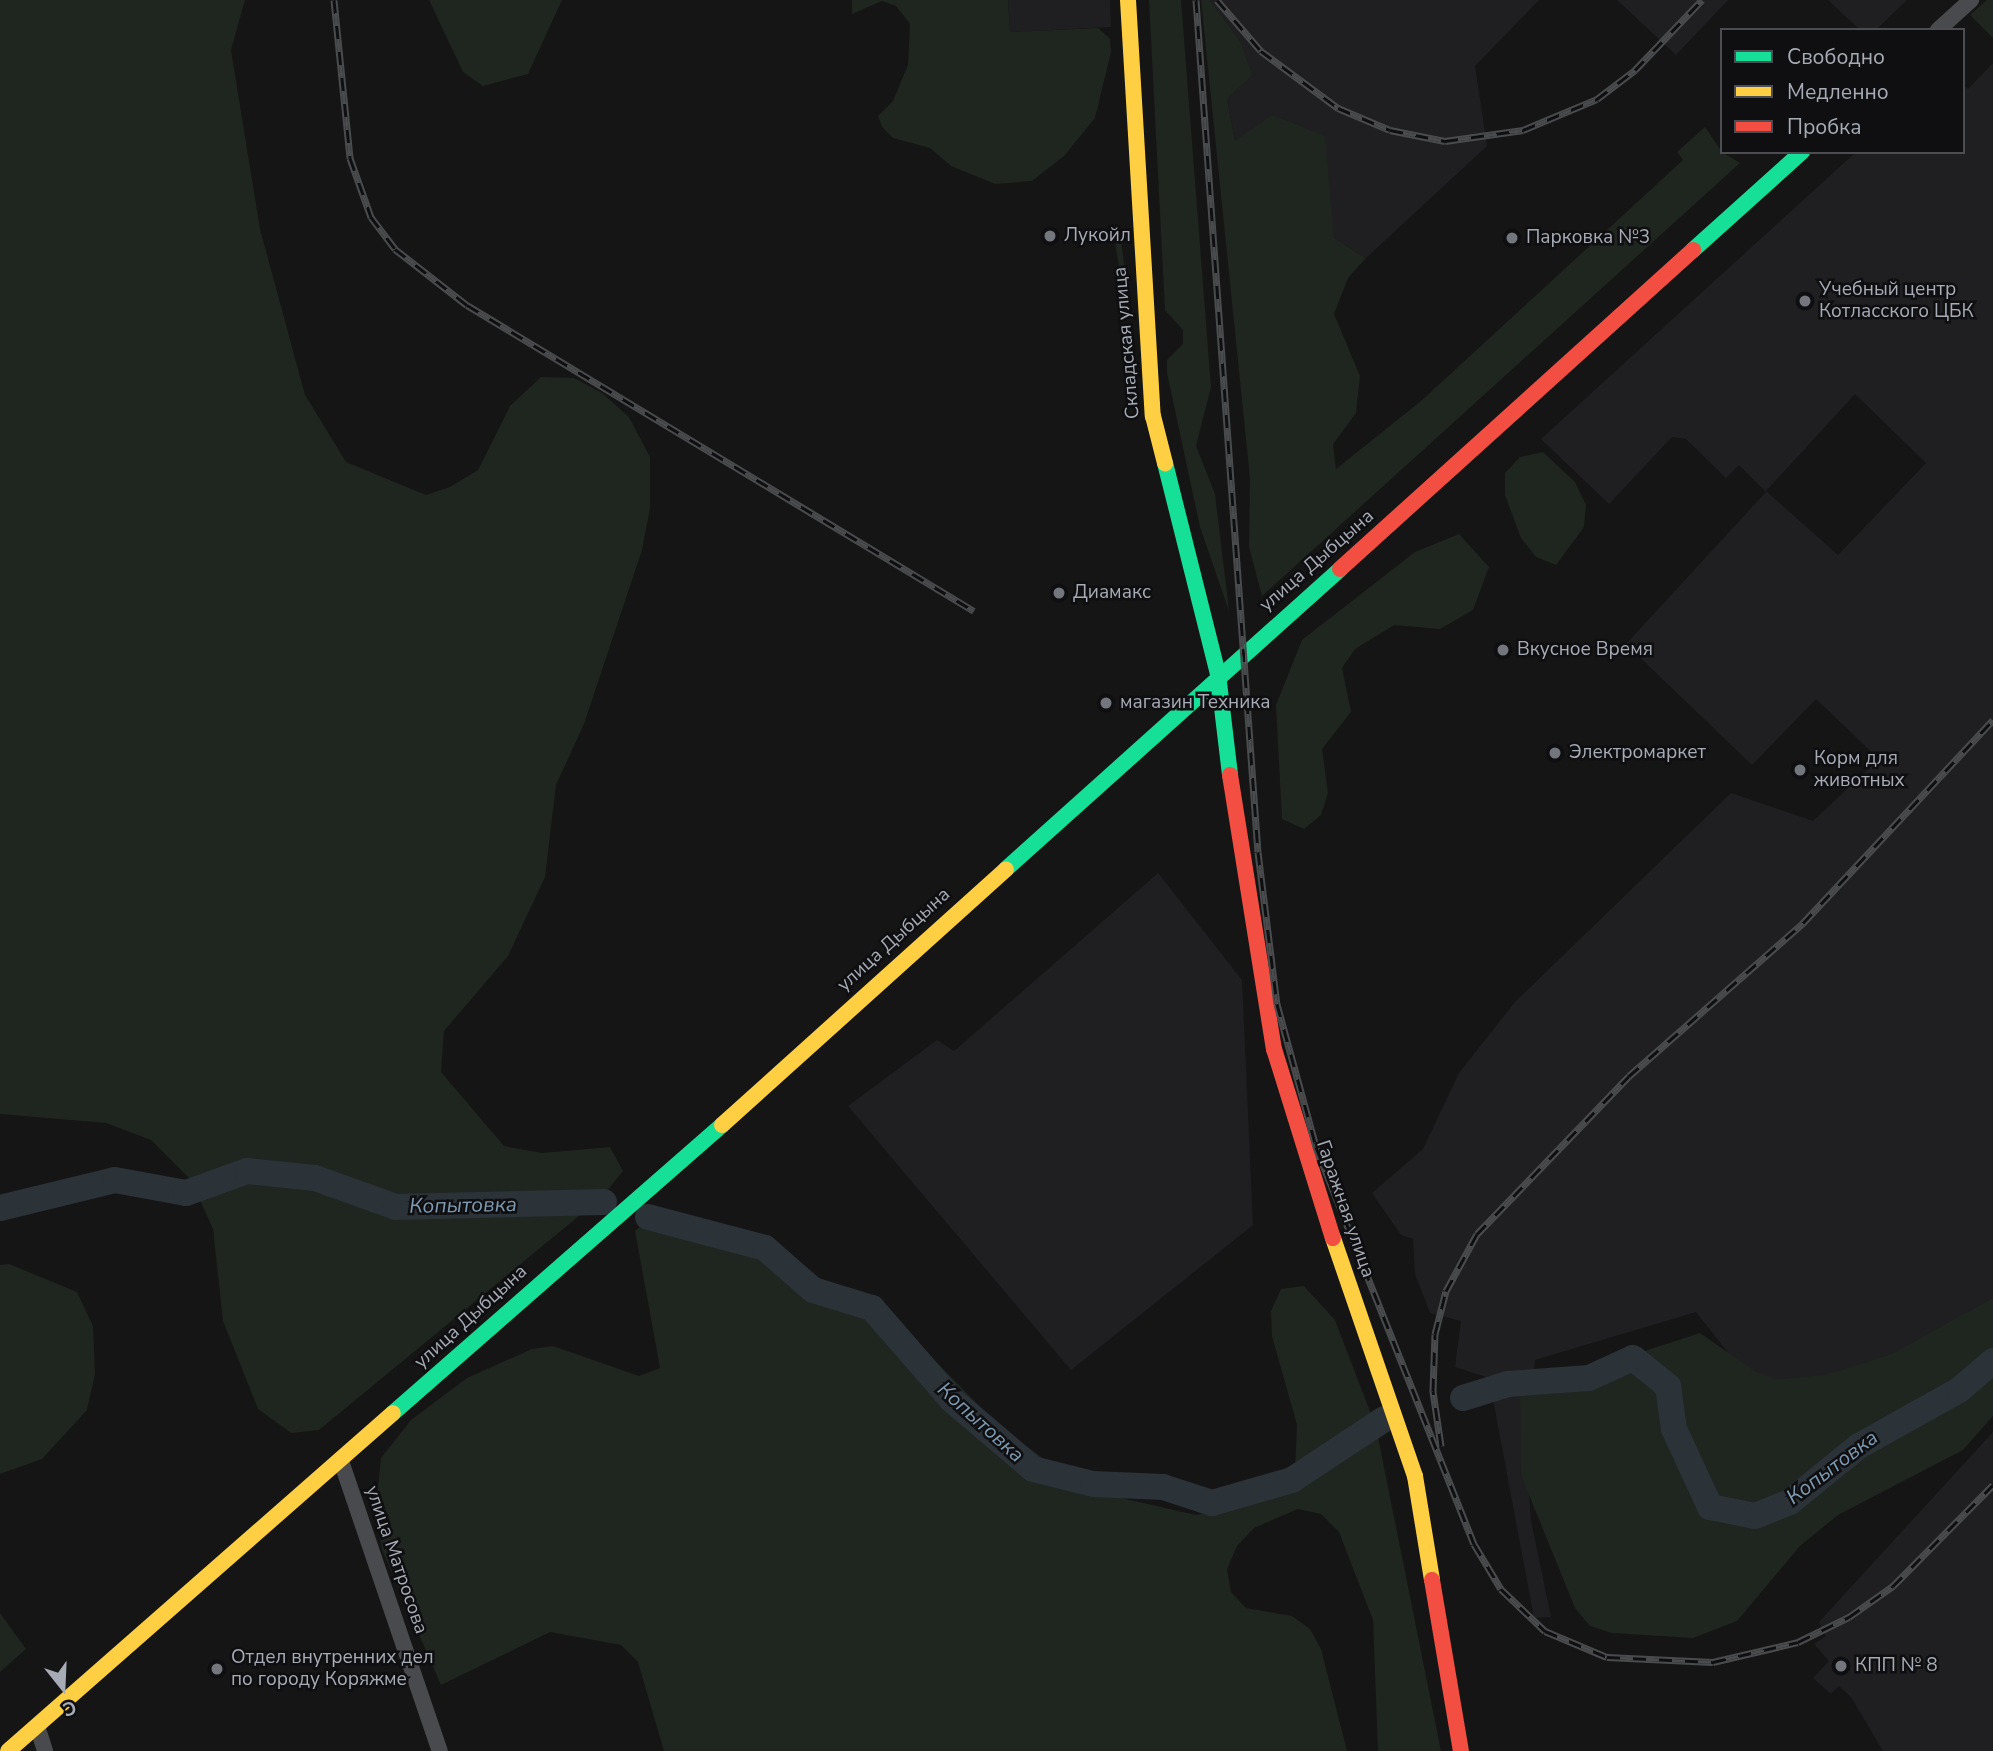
<!DOCTYPE html>
<html>
<head>
<meta charset="utf-8">
<style>
  body { margin:0 }
  #map { position:relative; width:1993px; height:1751px; overflow:hidden; background:#151515; font-family:"Nunito Sans",sans-serif }
  div>[style] { position:absolute }
  .built>* { inset:0; background:#1f1f21 }
  .green>* { inset:0; background:#1f251f }
  .river>* { height:26px; margin:-13px; padding:0 13px; transform-origin:13px; border-radius:13px; background:#2b3238 }
  .street>* { height:16px; margin:-8px; padding:0 8px; transform-origin:8px; border-radius:8px; background:#494a4d }
  .fast>* { height:16px; margin:-8px; padding:0 8px; transform-origin:8px; border-radius:8px; background:#16e098 }
  .slow>* { height:16px; margin:-8px; padding:0 8px; transform-origin:8px; border-radius:8px; background:#ffcf43 }
  .jam>* { height:16px; margin:-8px; padding:0 8px; transform-origin:8px; border-radius:8px; background:#f24e42 }
  .rail>* { height:7px; margin-top:-3.5px; transform-origin:0; background:repeating-linear-gradient(90deg,#0f0f11 0 13px,#4a4b4d 0 26px); box-sizing:border-box; border-block:2px solid #4a4b4d }
  .dots>* { width:19px; height:19px; translate:-50% -50%; box-sizing:border-box; border:4px solid #0f0f11; border-radius:50% }
  span { translate:-50% -50%; white-space:nowrap; text-align:center; line-height:1.15; -webkit-text-stroke:5px #0f0f11; paint-order:stroke }
  .poi-label { font-size:19px; color:#a6abb5 }
  .left { translate:0 -50%; text-align:left }
  .street-label { font-size:19px; color:#a6abb5 }
  .water-label { font-size:21px; color:#7e99af; font-style:italic }
  .legend { position:absolute; left:1720px; top:28px; width:245px; height:126px; box-sizing:border-box; background:#0f0f11; border:2px solid #4b4d53; margin:0; padding:9px 12px; list-style:none; font-size:21px; color:#a6abb5 }
  .legend li { display:flex; align-items:center; gap:14px; height:35px }
  .legend b { width:35px; border:2px solid #4b4d53 }
  .north { position:absolute; left:28px; top:1653px; width:70px; height:70px; -webkit-text-stroke:5px #0f0f11; paint-order:stroke; rotate:162deg; font-size:19px; font-weight:700; line-height:28px; text-align:center; color:#a6abb5 }
  .north::after { content:''; display:block; margin:auto; width:24px; height:32px; background:#a6abb5; clip-path:polygon(50% 0,100% 100%,50% 72%,0 100%) }
</style>
</head>
<body>
<div id="map">
  <div class="built">
    <i style="clip-path:polygon(1008px 0,1110px 0,1111px 27px,1010px 32px)"></i>
    <i style="clip-path:polygon(1210px 0,1539px 0,1475px 66px,1487px 146px,1366px 258px,1334px 238px,1235px 141px,1227px 99px,1240px 41px)"></i>
    <i style="clip-path:polygon(1617px 0,1728px 0,1676px 55px)"></i>
    <i style="clip-path:polygon(1828px 0,1907px 0,1876px 30px,1860px 30px)"></i>
    <i style="clip-path:polygon(evenodd,1993px 63px,1993px 1352px,1789px 1430px,1696px 1312px,1535px 1360px,1527px 1465px,1531px 1521px,1551px 1617px,1534px 1618px,1489px 1378px,1455px 1367px,1461px 1321px,1430px 1313px,1415px 1274px,1413px 1239px,1401px 1235px,1372px 1193px,1423px 1149px,1459px 1073px,1515px 1002px,1731px 793px,1813px 821px,1879px 759px,1816px 699px,1752px 765px,1626px 644px,1766px 492px,1739px 465px,1726px 478px,1686px 439px,1672px 437px,1609px 504px,1541px 439px,1856px 152px,1963px 152px,1963px 85px,1968px 89px,1993px 63px,1855px 394px,1926px 463px,1838px 555px,1766px 491px,1855px 394px)"></i>
    <i style="clip-path:polygon(1158px 873px,1242px 980px,1253px 1225px,1071px 1370px,848px 1106px,937px 1040px,954px 1051px)"></i>
    <i style="clip-path:polygon(1993px 1432px,1993px 1751px,1883px 1751px,1851px 1697px,1839px 1686px,1831px 1694px,1813px 1678px,1829px 1661px,1814px 1644px,1826px 1636px,1819px 1622px)"></i>
  </div>
  <div class="green">
    <i style="clip-path:polygon(0 0,245px 0,231px 50px,260px 229px,305px 395px,346px 462px,426px 495px,450px 487px,478px 470px,510px 406px,541px 377px,574px 378px,602px 393px,629px 417px,650px 457px,650px 508px,642px 550px,584px 724px,556px 785px,545px 877px,508px 956px,444px 1031px,441px 1072px,504px 1146px,542px 1153px,610px 1147px,623px 1171px,602px 1197px,319px 1430px,291px 1433px,258px 1409px,223px 1321px,213px 1229px,191px 1180px,151px 1140px,106px 1123px,0 1114px)"></i>
    <i style="clip-path:polygon(429px 0,562px 0,528px 74px,483px 86px,463px 72px)"></i>
    <i style="clip-path:polygon(852px 0,1008px 0,1010px 32px,1098px 28px,1110px 39px,1111px 52px,1095px 118px,1064px 156px,1032px 181px,995px 184px,951px 166px,930px 148px,893px 138px,882px 127px,878px 116px,893px 101px,908px 65px,910px 24px,896px 6px,882px 1px,852px 14px)"></i>
    <i style="clip-path:polygon(1149px 0,1181px 0,1211px 387px,1196px 446px,1215px 494px,1229px 611px,1200px 527px,1167px 373px,1167px 360px,1183px 344px,1183px 330px,1165px 310px)"></i>
    <i style="clip-path:polygon(1201px 0,1210px 0,1240px 41px,1252px 75px,1227px 99px,1235px 141px,1272px 115px,1325px 136px,1334px 238px,1366px 258px,1348px 278px,1334px 314px,1360px 376px,1356px 413px,1333px 444px,1336px 469px,1421px 401px,1683px 160px,1677px 152px,1705px 127px,1722px 152px,1740px 163px,1262px 596px,1249px 547px,1250px 478px)"></i>
    <i style="clip-path:polygon(1987px 0,1993px 0,1993px 38px,1970px 15px)"></i>
    <i style="clip-path:polygon(1119px 225px,1128px 294px,1124px 298px,1113px 230px)"></i>
    <i style="clip-path:polygon(1543px 452px,1575px 482px,1586px 505px,1584px 527px,1556px 565px,1536px 557px,1521px 538px,1505px 495px,1505px 473px,1520px 457px)"></i>
    <i style="clip-path:polygon(1459px 534px,1489px 567px,1473px 610px,1440px 629px,1394px 625px,1355px 649px,1342px 668px,1351px 712px,1322px 749px,1328px 793px,1321px 815px,1304px 829px,1282px 819px,1276px 705px,1302px 640px,1415px 552px)"></i>
    <i style="clip-path:polygon(675px 1216px,828px 1283px,910px 1335px,998px 1425px,1086px 1490px,1196px 1515px,1261px 1502px,1281px 1491px,1295px 1470px,1297px 1425px,1272px 1336px,1271px 1311px,1281px 1289px,1304px 1286px,1335px 1320px,1376px 1427px,1441px 1751px,1378px 1751px,1373px 1620px,1339px 1532px,1321px 1514px,1298px 1509px,1254px 1528px,1237px 1546px,1227px 1569px,1231px 1592px,1246px 1608px,1292px 1616px,1310px 1629px,1321px 1649px,1347px 1751px,664px 1751px,638px 1662px,621px 1645px,550px 1632px,441px 1685px,382px 1550px,376px 1506px,381px 1458px,411px 1420px,467px 1378px,532px 1349px,553px 1346px,639px 1376px,660px 1368px,635px 1231px,652px 1217px)"></i>
    <i style="clip-path:polygon(9px 1264px,77px 1292px,93px 1326px,95px 1374px,87px 1410px,42px 1459px,0 1474px,0 1265px)"></i>
    <i style="clip-path:polygon(1993px 1298px,1993px 1416px,1963px 1450px,1838px 1515px,1800px 1546px,1737px 1621px,1693px 1638px,1612px 1633px,1590px 1626px,1575px 1608px,1521px 1475px,1520px 1378px,1586px 1370px,1700px 1333px,1756px 1372px,1777px 1379px,1825px 1375px,1892px 1354px)"></i>
    <i style="clip-path:polygon(0 1613px,26px 1649px,0 1672px)"></i>
  </div>
  <div class="river">
    <i style="left:0;top:1208px;width:118px;rotate:-13.7deg"></i>
    <i style="left:115px;top:1180px;width:72px;rotate:10.4deg"></i>
    <i style="left:186px;top:1193px;width:65px;rotate:-19.8deg"></i>
    <i style="left:247px;top:1171px;width:68px;rotate:5.9deg"></i>
    <i style="left:315px;top:1178px;width:86px;rotate:19.7deg"></i>
    <i style="left:396px;top:1207px;width:208px;rotate:-1.4deg"></i>
    <i style="left:648px;top:1217px;width:121px;rotate:14.8deg"></i>
    <i style="left:765px;top:1248px;width:64px;rotate:41.2deg"></i>
    <i style="left:813px;top:1290px;width:62px;rotate:17deg"></i>
    <i style="left:872px;top:1308px;width:122px;rotate:49deg"></i>
    <i style="left:952px;top:1400px;width:106px;rotate:40.4deg"></i>
    <i style="left:1033px;top:1469px;width:62px;rotate:14deg"></i>
    <i style="left:1093px;top:1484px;width:70px;rotate:2.5deg"></i>
    <i style="left:1163px;top:1487px;width:52px;rotate:18.1deg"></i>
    <i style="left:1212px;top:1503px;width:83px;rotate:-16deg"></i>
    <i style="left:1292px;top:1480px;width:110px;rotate:-33.5deg"></i>
    <i style="left:1463px;top:1398px;width:47px;rotate:-17.3deg"></i>
    <i style="left:1508px;top:1384px;width:81px;rotate:-4.2deg"></i>
    <i style="left:1589px;top:1378px;width:48px;rotate:-24.4deg"></i>
    <i style="left:1633px;top:1358px;width:45px;rotate:38.7deg"></i>
    <i style="left:1668px;top:1386px;width:43px;rotate:82.1deg"></i>
    <i style="left:1674px;top:1429px;width:86px;rotate:65.2deg"></i>
    <i style="left:1710px;top:1507px;width:46px;rotate:11.3deg"></i>
    <i style="left:1755px;top:1516px;width:38px;rotate:-22deg"></i>
    <i style="left:1790px;top:1502px;width:89px;rotate:-39.1deg"></i>
    <i style="left:1859px;top:1446px;width:115px;rotate:-29.2deg"></i>
    <i style="left:1959px;top:1390px;width:45px;rotate:-40.5deg"></i>
  </div>
  <div class="street">
    <i style="left:1938px;top:30px;width:45px;rotate:-42.3deg"></i>
    <i style="left:341px;top:1461px;width:306px;rotate:71.2deg"></i>
    <i style="left:37px;top:1726px;width:26px;rotate:72deg"></i>
  </div>
  <div class="fast">
    <i style="left:1693px;top:250px;width:147px;rotate:-42deg"></i>
    <i style="left:1165px;top:463px;width:218px;rotate:75.9deg"></i>
    <i style="left:1218px;top:674px;width:102px;rotate:83.2deg"></i>
    <i style="left:1006px;top:869px;width:449px;rotate:-41.9deg"></i>
    <i style="left:393px;top:1413px;width:437px;rotate:-41.2deg"></i>
  </div>
  <div class="slow">
    <i style="left:1128px;top:0;width:417px;rotate:86.6deg"></i>
    <i style="left:1153px;top:416px;width:49px;rotate:75.7deg"></i>
    <i style="left:722px;top:1125px;width:382px;rotate:-42deg"></i>
    <i style="left:1333px;top:1238px;width:252px;rotate:71deg"></i>
    <i style="left:1415px;top:1476px;width:105px;rotate:80.7deg"></i>
    <i style="left:8px;top:1751px;width:512px;rotate:-41.28deg"></i>
  </div>
  <div class="jam">
    <i style="left:1340px;top:569px;width:476px;rotate:-42.1deg"></i>
    <i style="left:1230px;top:775px;width:278px;rotate:80.9deg"></i>
    <i style="left:1274px;top:1049px;width:198px;rotate:72.7deg"></i>
    <i style="left:1432px;top:1580px;width:173px;rotate:80.4deg"></i>
  </div>
  <div class="rail">
    <i style="left:334px;top:0;width:159px;rotate:84.2deg"></i>
    <i style="left:350px;top:158px;width:63px;rotate:70.4deg"></i>
    <i style="left:371px;top:217px;width:40px;rotate:53deg"></i>
    <i style="left:395px;top:249px;width:91px;rotate:37.9deg"></i>
    <i style="left:467px;top:305px;width:592px;rotate:31.11deg"></i>
    <i style="left:1196px;top:0;width:854px;rotate:85.84deg"></i>
    <i style="left:1258px;top:852px;width:153px;rotate:82.9deg"></i>
    <i style="left:1277px;top:1004px;width:148px;rotate:74.7deg"></i>
    <i style="left:1316px;top:1147px;width:427px;rotate:68.3deg"></i>
    <i style="left:1474px;top:1544px;width:52px;rotate:59deg"></i>
    <i style="left:1501px;top:1589px;width:61px;rotate:43.7deg"></i>
    <i style="left:1545px;top:1631px;width:67px;rotate:22.8deg"></i>
    <i style="left:1607px;top:1657px;width:106px;rotate:2.7deg"></i>
    <i style="left:1713px;top:1662px;width:87px;rotate:-13.2deg"></i>
    <i style="left:1798px;top:1642px;width:57px;rotate:-26.1deg"></i>
    <i style="left:1849px;top:1617px;width:54px;rotate:-35.2deg"></i>
    <i style="left:1893px;top:1586px;width:142px;rotate:-45.3deg"></i>
    <i style="left:1217px;top:0;width:67px;rotate:49.2deg"></i>
    <i style="left:1261px;top:51px;width:96px;rotate:36.5deg"></i>
    <i style="left:1338px;top:108px;width:56px;rotate:22.9deg"></i>
    <i style="left:1390px;top:130px;width:56px;rotate:11.3deg"></i>
    <i style="left:1445px;top:141px;width:79px;rotate:-8deg"></i>
    <i style="left:1523px;top:130px;width:80px;rotate:-22.7deg"></i>
    <i style="left:1597px;top:99px;width:48px;rotate:-37.3deg"></i>
    <i style="left:1635px;top:70px;width:97px;rotate:-46.3deg"></i>
    <i style="left:1441px;top:1446px;width:56px;rotate:-98.3deg"></i>
    <i style="left:1433px;top:1391px;width:57px;rotate:-88deg"></i>
    <i style="left:1435px;top:1334px;width:44px;rotate:-75.7deg"></i>
    <i style="left:1446px;top:1291px;width:65px;rotate:-61.5deg"></i>
    <i style="left:1477px;top:1234px;width:219px;rotate:-46.1deg"></i>
    <i style="left:1629px;top:1076px;width:232px;rotate:-41.3deg"></i>
    <i style="left:1803px;top:923px;width:278px;rotate:-46.9deg"></i>
  </div>
  <div class="dots">
    <i style="left:1050px;top:236px;background:#73767d"></i>
    <i style="left:1512px;top:238px;background:#73767d"></i>
    <i style="left:1805px;top:301px;background:#73767d"></i>
    <i style="left:1059px;top:593px;background:#73767d"></i>
    <i style="left:1503px;top:650px;background:#73767d"></i>
    <i style="left:1106px;top:703px;background:#73767d"></i>
    <i style="left:1555px;top:753px;background:#73767d"></i>
    <i style="left:1800px;top:770px;background:#73767d"></i>
    <i style="left:1841px;top:1666px;background:#73767d"></i>
    <i style="left:217px;top:1669px;background:#73767d"></i>
  </div>
  <div class="poi-label">
    <span class="left" style="left:1064px;top:236px">Лукойл</span>
    <span class="left" style="left:1526px;top:238px">Парковка №3</span>
    <span class="left" style="left:1819px;top:301px">Учебный центр<br>Котласского ЦБК</span>
    <span class="left" style="left:1073px;top:593px">Диамакс</span>
    <span class="left" style="left:1517px;top:650px">Вкусное Время</span>
    <span class="left" style="left:1120px;top:703px">магазин Техника</span>
    <span class="left" style="left:1569px;top:753px">Электромаркет</span>
    <span class="left" style="left:1814px;top:770px">Корм для<br>животных</span>
    <span class="left" style="left:231px;top:1669px">Отдел внутренних дел<br>по городу Коряжме</span>
    <span class="left" style="left:1855px;top:1666px">КПП № 8</span>
  </div>
  <div class="street-label">
    <span style="left:1127px;top:343px;rotate:-95deg">Складская улица</span>
    <span style="left:1317px;top:561px;rotate:-41deg">улица Дыбцына</span>
    <span style="left:894px;top:940px;rotate:-42deg">улица Дыбцына</span>
    <span style="left:1345px;top:1209px;rotate:71deg">Гаражная улица</span>
    <span style="left:471px;top:1317px;rotate:-42deg">улица Дыбцына</span>
    <span style="left:396px;top:1560px;rotate:71deg">улица Матросова</span>
  </div>
  <div class="water-label">
    <span style="left:463px;top:1205px;rotate:-1deg">Копытовка</span>
    <span style="left:981px;top:1422px;rotate:42deg">Копытовка</span>
    <span style="left:1832px;top:1467px;rotate:-37deg">Копытовка</span>
  </div>
  <ul class="legend">
  <li><b style="height:9px;background:#16e098"></b>Свободно</li>
  <li><b style="height:9px;background:#ffcf43"></b>Медленно</li>
  <li><b style="height:9px;background:#f24e42"></b>Пробка</li>
  </ul>
  <div class="north">С</div>
</div>
</body>
</html>
